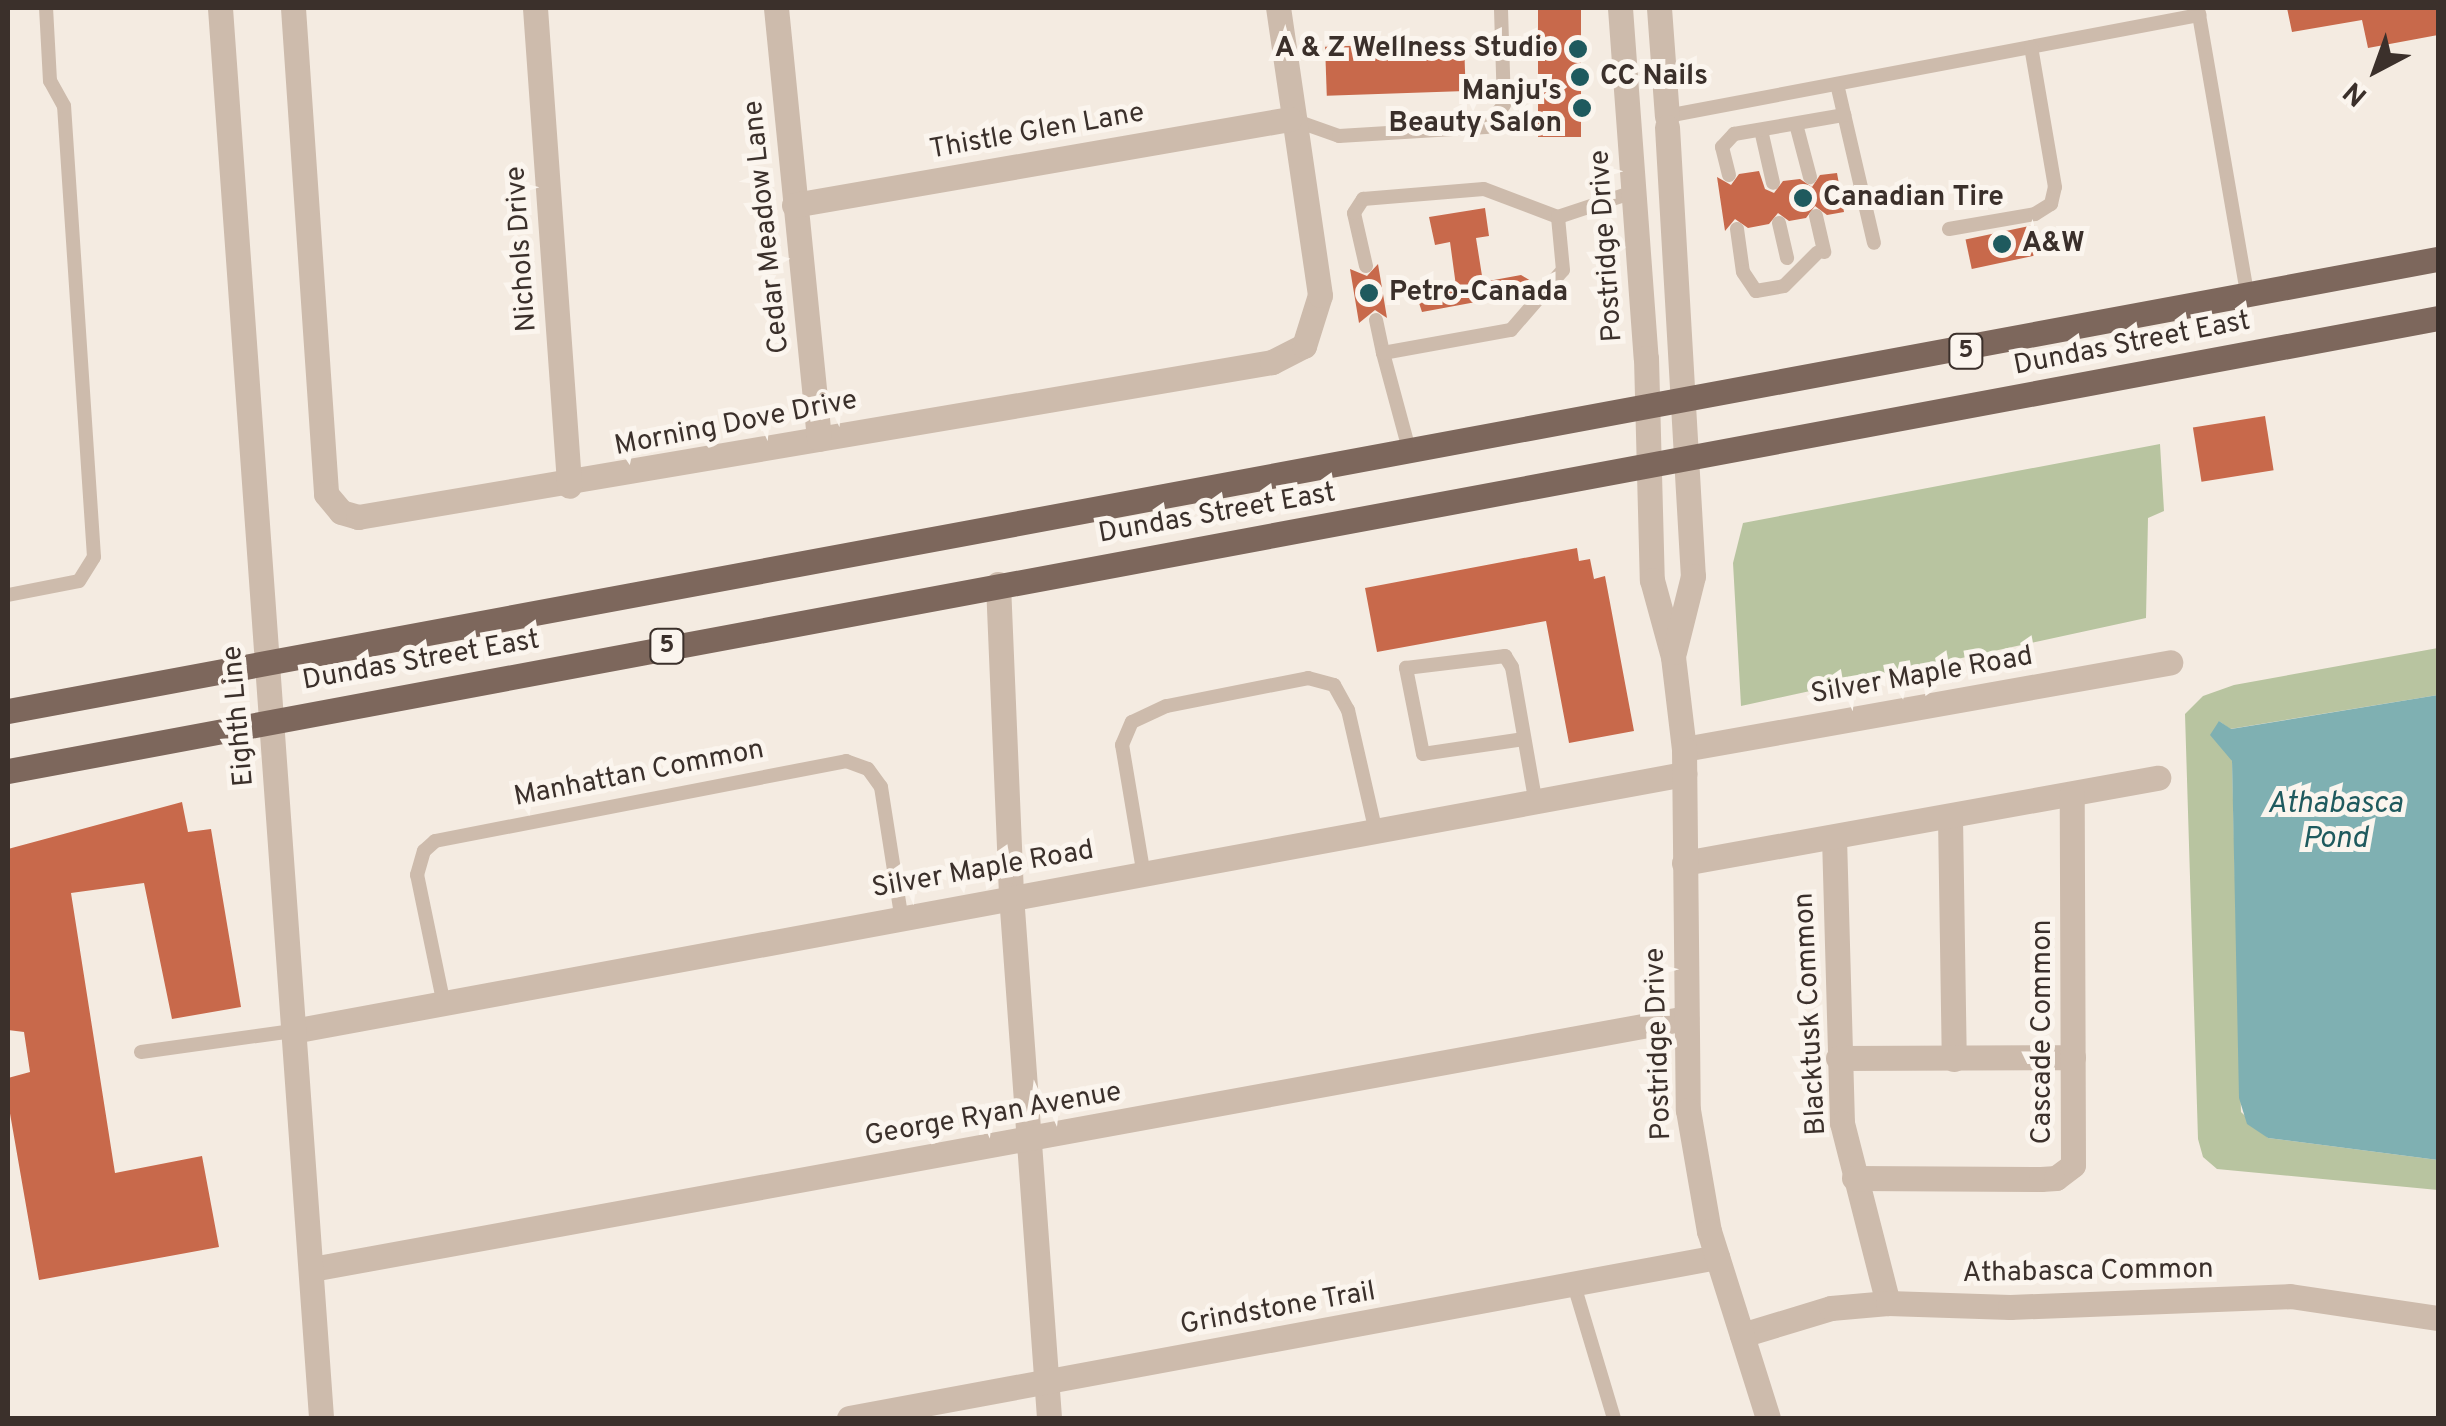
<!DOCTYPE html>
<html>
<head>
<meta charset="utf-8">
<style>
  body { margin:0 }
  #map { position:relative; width:2446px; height:1426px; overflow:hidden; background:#f4ebe1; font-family:Overpass,sans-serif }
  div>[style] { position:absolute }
  .green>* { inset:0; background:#b8c4a0 }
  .water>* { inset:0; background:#7fb0b2 }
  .building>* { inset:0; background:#c8694b; transform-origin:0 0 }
  .service>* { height:14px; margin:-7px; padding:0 7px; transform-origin:7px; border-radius:7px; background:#cdbbac }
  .minor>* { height:25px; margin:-12.5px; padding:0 12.5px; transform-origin:12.5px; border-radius:12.5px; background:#cdbbac }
  .tertiary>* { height:25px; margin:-12.5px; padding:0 12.5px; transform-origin:12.5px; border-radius:12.5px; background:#cdbbac }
  .primary>* { height:25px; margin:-12.5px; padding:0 12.5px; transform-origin:12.5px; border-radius:12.5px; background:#7d675c }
  .dots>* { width:28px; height:28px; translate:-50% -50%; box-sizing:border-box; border:5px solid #fbf5ee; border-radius:50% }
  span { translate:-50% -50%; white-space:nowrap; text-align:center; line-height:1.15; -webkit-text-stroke:10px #fbf5ee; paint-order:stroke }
  .shield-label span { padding:2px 8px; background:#fbf5ee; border:2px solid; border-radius:8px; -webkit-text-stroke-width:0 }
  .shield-label { font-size:25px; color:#3b302b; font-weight:700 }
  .poi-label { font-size:28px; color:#3b302b; font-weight:700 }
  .right { translate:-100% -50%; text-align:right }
  .left { translate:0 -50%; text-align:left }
  .street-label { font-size:28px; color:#3b302b }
  .water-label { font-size:30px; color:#1f5a5e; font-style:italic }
  .frame { position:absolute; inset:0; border:10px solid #3b302b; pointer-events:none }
  .north { position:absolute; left:2326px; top:20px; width:100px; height:100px; -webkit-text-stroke:8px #fbf5ee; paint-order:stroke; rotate:221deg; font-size:28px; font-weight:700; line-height:40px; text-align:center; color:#3b302b }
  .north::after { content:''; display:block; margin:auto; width:35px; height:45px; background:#3b302b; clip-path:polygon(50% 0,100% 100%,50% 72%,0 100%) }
</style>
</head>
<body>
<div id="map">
  <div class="green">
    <i style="clip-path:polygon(2160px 444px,2164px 511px,2148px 518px,2146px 618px,1741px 706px,1733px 563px,1743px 523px)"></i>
    <i style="clip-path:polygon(2438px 648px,2438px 695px,2230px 729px,2219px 721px,2232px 761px,2241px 1112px,2268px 1138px,2438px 1160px,2438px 1190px,2217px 1169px,2203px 1157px,2198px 1139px,2185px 714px,2203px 696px,2234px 685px)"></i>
  </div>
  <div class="water">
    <i style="clip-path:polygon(2438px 695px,2438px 1160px,2268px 1138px,2247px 1124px,2239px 1098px,2232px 761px,2210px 735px,2219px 721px,2231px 729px)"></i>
  </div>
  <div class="building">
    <i style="left:1538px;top:8px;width:43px;height:129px"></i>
    <i style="clip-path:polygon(2287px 8px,2438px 8px,2438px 35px,2368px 48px,2362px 20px,2292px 32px)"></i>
    <i style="left:1464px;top:42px;width:49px;height:139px;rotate:88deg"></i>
    <i style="clip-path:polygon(1759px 171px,1765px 189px,1774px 193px,1783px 181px,1800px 179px,1812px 187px,1820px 175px,1837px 173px,1844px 212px,1827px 215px,1815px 206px,1806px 218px,1789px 221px,1778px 213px,1769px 224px,1748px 228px,1735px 219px,1725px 231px,1717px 177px,1731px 185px,1739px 174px)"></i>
    <i style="clip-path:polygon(1485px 208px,1489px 236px,1476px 238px,1483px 282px,1521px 275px,1531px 281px,1530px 292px,1422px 312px,1418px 300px,1424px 293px,1456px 286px,1450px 242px,1435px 245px,1429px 217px)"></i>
    <i style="left:2034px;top:225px;width:30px;height:70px;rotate:78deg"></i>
    <i style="clip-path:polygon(1378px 264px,1387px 318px,1375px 310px,1359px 323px,1350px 269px,1367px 276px)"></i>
    <i style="left:2265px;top:416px;width:55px;height:73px;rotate:81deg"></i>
    <i style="clip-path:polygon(1577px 548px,1579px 561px,1590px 559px,1594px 579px,1605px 576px,1634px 731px,1569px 743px,1546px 621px,1377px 652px,1365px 588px)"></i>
    <i style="clip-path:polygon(182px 802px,188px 832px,211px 829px,241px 1007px,172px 1019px,144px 883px,71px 893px,115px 1173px,202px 1156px,219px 1247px,39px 1280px,8px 1102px,8px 1078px,30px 1072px,24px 1032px,8px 1030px,8px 849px)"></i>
  </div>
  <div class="service">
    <i style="left:2198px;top:9px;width:293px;rotate:80.2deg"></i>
    <i style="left:1837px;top:84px;width:163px;rotate:76.9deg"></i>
    <i style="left:1667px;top:116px;width:542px;rotate:-10.75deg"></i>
    <i style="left:1291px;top:119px;width:51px;rotate:19.5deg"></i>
    <i style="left:1339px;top:136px;width:147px;rotate:-3.5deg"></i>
    <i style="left:1486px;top:127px;width:28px;rotate:-51deg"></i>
    <i style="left:1504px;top:105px;width:97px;rotate:-91.8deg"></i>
    <i style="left:1796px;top:124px;width:55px;rotate:75.2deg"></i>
    <i style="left:1761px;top:130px;width:54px;rotate:77.2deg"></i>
    <i style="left:1729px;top:175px;width:29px;rotate:-104deg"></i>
    <i style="left:1722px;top:147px;width:18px;rotate:-47deg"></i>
    <i style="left:1734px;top:134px;width:112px;rotate:-9.8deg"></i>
    <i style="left:1816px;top:216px;width:37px;rotate:77deg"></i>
    <i style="left:1779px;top:223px;width:36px;rotate:77deg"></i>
    <i style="left:1737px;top:229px;width:43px;rotate:82.1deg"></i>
    <i style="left:1743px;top:272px;width:23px;rotate:56deg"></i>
    <i style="left:1756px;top:291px;width:28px;rotate:-10deg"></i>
    <i style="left:1784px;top:286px;width:47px;rotate:-45deg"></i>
    <i style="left:1949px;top:229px;width:87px;rotate:-9.9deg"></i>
    <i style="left:2035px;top:214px;width:19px;rotate:-32deg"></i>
    <i style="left:2051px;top:204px;width:17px;rotate:-77deg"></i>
    <i style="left:2055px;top:187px;width:142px;rotate:-99.7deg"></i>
    <i style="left:1366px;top:266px;width:54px;rotate:-102.8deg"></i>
    <i style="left:1354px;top:213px;width:17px;rotate:-57deg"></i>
    <i style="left:1363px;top:199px;width:121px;rotate:-4.7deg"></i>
    <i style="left:1484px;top:189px;width:79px;rotate:20.7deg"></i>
    <i style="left:1376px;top:320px;width:34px;rotate:78deg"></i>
    <i style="left:1410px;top:453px;width:104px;rotate:-105.1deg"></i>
    <i style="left:1383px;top:353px;width:130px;rotate:-10.2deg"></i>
    <i style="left:1511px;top:330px;width:79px;rotate:-49.1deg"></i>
    <i style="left:1563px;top:270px;width:53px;rotate:-95.4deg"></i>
    <i style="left:1558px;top:217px;width:79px;rotate:-18.4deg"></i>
    <i style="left:8px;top:595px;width:72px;rotate:-11.2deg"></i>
    <i style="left:79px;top:581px;width:28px;rotate:-58deg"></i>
    <i style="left:94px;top:557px;width:452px;rotate:-93.8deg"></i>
    <i style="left:64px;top:106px;width:29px;rotate:-119deg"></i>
    <i style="left:50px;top:81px;width:73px;rotate:-93.1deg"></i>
    <i style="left:1524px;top:739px;width:102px;rotate:171.6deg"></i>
    <i style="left:1423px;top:754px;width:88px;rotate:-101.2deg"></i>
    <i style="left:1406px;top:668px;width:100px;rotate:-6.9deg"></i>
    <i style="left:1505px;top:656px;width:13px;rotate:58deg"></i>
    <i style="left:1512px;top:667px;width:134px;rotate:80.1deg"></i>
    <i style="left:1143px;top:870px;width:127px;rotate:-99.5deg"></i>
    <i style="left:1122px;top:745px;width:25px;rotate:-67deg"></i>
    <i style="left:1132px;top:722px;width:38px;rotate:-25deg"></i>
    <i style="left:1167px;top:706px;width:144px;rotate:-11.2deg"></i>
    <i style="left:1308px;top:678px;width:27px;rotate:15deg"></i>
    <i style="left:1334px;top:685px;width:29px;rotate:61deg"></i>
    <i style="left:1348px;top:710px;width:121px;rotate:77.1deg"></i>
    <i style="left:443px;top:1000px;width:128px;rotate:-101.7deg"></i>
    <i style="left:417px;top:875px;width:25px;rotate:-74deg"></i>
    <i style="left:424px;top:851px;width:15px;rotate:-42deg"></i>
    <i style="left:435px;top:841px;width:419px;rotate:-11deg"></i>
    <i style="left:846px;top:761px;width:23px;rotate:20deg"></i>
    <i style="left:868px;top:769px;width:22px;rotate:54deg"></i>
    <i style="left:881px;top:787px;width:130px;rotate:81.1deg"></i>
    <i style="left:141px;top:1052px;width:153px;rotate:-7.9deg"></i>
    <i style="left:1574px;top:1285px;width:139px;rotate:73.3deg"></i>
  </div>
  <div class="minor">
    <i style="left:293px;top:8px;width:487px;rotate:86.1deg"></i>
    <i style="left:326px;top:494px;width:23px;rotate:50deg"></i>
    <i style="left:341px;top:512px;width:18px;rotate:16deg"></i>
    <i style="left:358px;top:517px;width:927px;rotate:-9.62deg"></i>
    <i style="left:1272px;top:362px;width:36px;rotate:-27deg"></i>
    <i style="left:1304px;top:346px;width:53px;rotate:-72.6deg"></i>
    <i style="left:1320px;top:295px;width:290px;rotate:-98.3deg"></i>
    <i style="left:535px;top:8px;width:479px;rotate:85.9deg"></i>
    <i style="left:776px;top:8px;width:433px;rotate:84.3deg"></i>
    <i style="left:794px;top:205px;width:503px;rotate:-9.84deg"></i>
    <i style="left:998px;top:584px;width:311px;rotate:87.6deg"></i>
    <i style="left:1011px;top:895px;width:524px;rotate:85.84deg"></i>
    <i style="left:1684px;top:749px;width:494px;rotate:-10.1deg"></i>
    <i style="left:1950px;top:817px;width:242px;rotate:89.1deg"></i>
    <i style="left:1834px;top:837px;width:286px;rotate:88.4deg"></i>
    <i style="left:1842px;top:1123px;width:186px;rotate:75.7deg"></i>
    <i style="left:1684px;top:863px;width:482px;rotate:-10.2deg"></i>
    <i style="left:293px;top:1031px;width:1415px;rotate:-10.47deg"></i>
    <i style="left:1838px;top:1058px;width:235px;rotate:-0.2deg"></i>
    <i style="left:1854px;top:1178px;width:187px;rotate:0.3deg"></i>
    <i style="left:2041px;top:1179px;width:15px;rotate:-4deg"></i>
    <i style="left:2056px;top:1178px;width:21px;rotate:-37deg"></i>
    <i style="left:2073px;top:1165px;width:371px;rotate:-90.2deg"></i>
    <i style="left:312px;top:1269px;width:1397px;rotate:-10.35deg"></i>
    <i style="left:1742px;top:1335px;width:93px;rotate:-16.9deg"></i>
    <i style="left:1831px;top:1308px;width:57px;rotate:-5deg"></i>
    <i style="left:1888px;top:1303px;width:122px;rotate:1.9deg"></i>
    <i style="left:2010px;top:1307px;width:280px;rotate:-2.2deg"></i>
    <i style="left:2290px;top:1296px;width:150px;rotate:8.5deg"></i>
    <i style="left:849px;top:1418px;width:883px;rotate:-10.51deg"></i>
  </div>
  <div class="tertiary">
    <i style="left:220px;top:8px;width:1414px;rotate:85.9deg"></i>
    <i style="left:1620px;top:8px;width:351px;rotate:85.8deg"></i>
    <i style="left:1646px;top:358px;width:222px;rotate:88.5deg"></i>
    <i style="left:1652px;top:580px;width:80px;rotate:74.7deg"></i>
    <i style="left:1673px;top:657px;width:93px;rotate:83.2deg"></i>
    <i style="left:1684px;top:749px;width:361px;rotate:89.4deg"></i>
    <i style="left:1688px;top:1110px;width:123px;rotate:80.2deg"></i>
    <i style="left:1709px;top:1231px;width:196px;rotate:72.5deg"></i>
    <i style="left:1659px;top:8px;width:108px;rotate:85.8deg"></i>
    <i style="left:1667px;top:127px;width:450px;rotate:86.7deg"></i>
    <i style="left:1693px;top:576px;width:78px;rotate:104deg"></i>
  </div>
  <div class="primary">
    <i style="left:8px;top:711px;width:2472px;rotate:-10.54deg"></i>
    <i style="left:8px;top:771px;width:2472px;rotate:-10.56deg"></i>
  </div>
  <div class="dots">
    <i style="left:1578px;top:49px;background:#1f5a5e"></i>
    <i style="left:1580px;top:77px;background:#1f5a5e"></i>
    <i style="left:1582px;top:108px;background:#1f5a5e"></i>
    <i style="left:1803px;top:198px;background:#1f5a5e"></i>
    <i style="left:2002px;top:244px;background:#1f5a5e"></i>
    <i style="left:1369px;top:293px;background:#1f5a5e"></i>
  </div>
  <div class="shield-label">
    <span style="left:1966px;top:351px">5</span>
    <span style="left:667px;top:646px">5</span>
  </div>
  <div class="poi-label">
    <span class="right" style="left:1558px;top:49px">A &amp; Z Wellness Studio</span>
    <span class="left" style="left:1600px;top:77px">CC Nails</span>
    <span class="right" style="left:1562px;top:108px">Manju's<br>Beauty Salon</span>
    <span class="left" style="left:1823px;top:198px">Canadian Tire</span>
    <span class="left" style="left:2022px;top:244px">A&amp;W</span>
    <span class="left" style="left:1389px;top:293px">Petro-Canada</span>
  </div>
  <div class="street-label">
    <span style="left:1037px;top:132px;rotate:-10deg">Thistle Glen Lane</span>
    <span style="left:767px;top:227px;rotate:-96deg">Cedar Meadow Lane</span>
    <span style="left:1607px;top:246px;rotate:-94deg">Postridge Drive</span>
    <span style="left:522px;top:249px;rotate:-94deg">Nichols Drive</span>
    <span style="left:2132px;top:344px;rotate:-11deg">Dundas Street East</span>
    <span style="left:736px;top:424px;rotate:-11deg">Morning Dove Drive</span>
    <span style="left:1217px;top:514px;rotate:-10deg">Dundas Street East</span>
    <span style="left:421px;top:661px;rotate:-10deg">Dundas Street East</span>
    <span style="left:1922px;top:676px;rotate:-10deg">Silver Maple Road</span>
    <span style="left:239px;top:716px;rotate:-95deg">Eighth Line</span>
    <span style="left:639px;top:774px;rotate:-11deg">Manhattan Common</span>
    <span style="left:983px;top:870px;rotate:-10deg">Silver Maple Road</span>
    <span style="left:1811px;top:1014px;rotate:-93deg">Blacktusk Common</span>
    <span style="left:2043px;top:1032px;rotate:-90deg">Cascade Common</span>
    <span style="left:1659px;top:1044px;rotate:-92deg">Postridge Drive</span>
    <span style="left:993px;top:1115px;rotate:-10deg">George Ryan Avenue</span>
    <span style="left:2088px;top:1272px;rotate:-1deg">Athabasca Common</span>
    <span style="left:1278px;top:1309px;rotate:-10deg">Grindstone Trail</span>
  </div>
  <div class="water-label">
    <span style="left:2335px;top:822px">Athabasca<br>Pond</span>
  </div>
  <div class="frame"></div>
  <div class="north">N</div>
</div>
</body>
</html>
